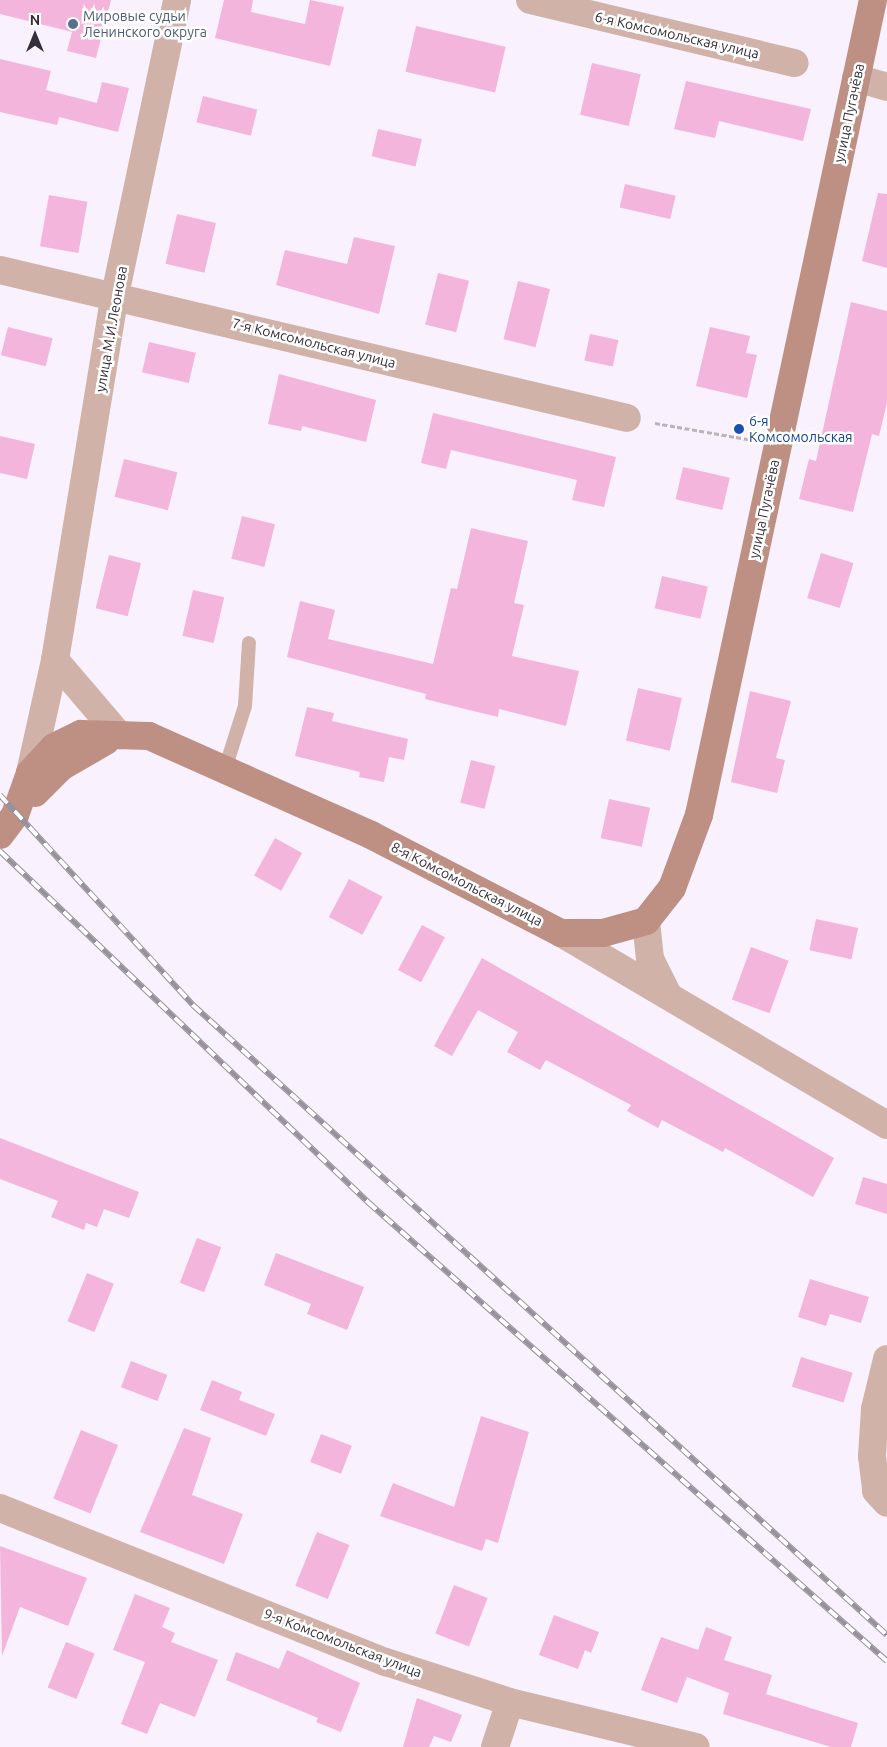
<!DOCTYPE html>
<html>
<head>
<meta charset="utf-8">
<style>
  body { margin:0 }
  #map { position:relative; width:887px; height:1747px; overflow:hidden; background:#f9f2fe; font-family:Ubuntu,sans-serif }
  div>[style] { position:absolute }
  .building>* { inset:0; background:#f3b5dc; transform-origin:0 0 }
  .path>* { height:3px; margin-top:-1.5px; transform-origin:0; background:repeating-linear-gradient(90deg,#bab3be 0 5px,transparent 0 7.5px) }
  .service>* { height:14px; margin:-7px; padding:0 7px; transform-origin:7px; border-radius:7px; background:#d1b2a9 }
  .minor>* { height:28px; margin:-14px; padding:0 14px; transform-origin:14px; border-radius:14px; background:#d1b2a9 }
  .secondary>* { height:28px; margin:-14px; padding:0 14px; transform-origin:14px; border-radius:14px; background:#be9083 }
  .rail>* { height:5.5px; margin-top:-2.75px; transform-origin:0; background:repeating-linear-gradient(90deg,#fff 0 11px,#97919c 0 22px); box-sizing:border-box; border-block:1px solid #97919c }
  .dots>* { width:14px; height:14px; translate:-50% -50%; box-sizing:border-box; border:2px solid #fff; border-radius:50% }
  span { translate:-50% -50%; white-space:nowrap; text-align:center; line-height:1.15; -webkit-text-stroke:5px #fff; paint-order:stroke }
  .service-label { font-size:14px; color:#4e5e75 }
  .left { translate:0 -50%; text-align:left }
  .street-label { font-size:14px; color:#342e38 }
  .transit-label { font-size:14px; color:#164399 }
  .north { position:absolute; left:10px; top:10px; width:50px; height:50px; -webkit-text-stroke:4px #fff; paint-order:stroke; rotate:0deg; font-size:14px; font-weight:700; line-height:20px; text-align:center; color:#342e38 }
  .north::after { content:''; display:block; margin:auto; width:18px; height:22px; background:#342e38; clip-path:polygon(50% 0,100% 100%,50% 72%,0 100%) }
</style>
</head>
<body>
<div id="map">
  <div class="building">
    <i style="clip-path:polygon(0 0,111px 0,96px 58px,67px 51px,72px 32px,0 14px)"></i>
    <i style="clip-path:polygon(224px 0,253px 0,251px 12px,305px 24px,310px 0,344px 7px,330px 66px,215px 38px)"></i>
    <i style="left:416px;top:26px;width:92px;height:47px;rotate:13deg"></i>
    <i style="clip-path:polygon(0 59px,51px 71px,46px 90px,97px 103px,102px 82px,129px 88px,118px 132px,59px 117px,57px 125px,0 112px)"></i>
    <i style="left:592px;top:63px;width:50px;height:53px;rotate:13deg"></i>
    <i style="clip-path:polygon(686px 81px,811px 109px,803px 141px,719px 121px,715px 138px,674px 129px)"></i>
    <i style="left:203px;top:96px;width:56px;height:27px;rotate:14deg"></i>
    <i style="left:378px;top:129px;width:45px;height:28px;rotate:13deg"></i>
    <i style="left:625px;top:184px;width:52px;height:24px;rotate:13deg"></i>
    <i style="clip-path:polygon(878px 193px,887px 194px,887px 268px,862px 261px)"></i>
    <i style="left:49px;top:195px;width:39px;height:52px;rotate:10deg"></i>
    <i style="left:177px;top:214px;width:40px;height:51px;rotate:13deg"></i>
    <i style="clip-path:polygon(354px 237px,395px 246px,379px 314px,276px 285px,285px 250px,347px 264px)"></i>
    <i style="left:438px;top:273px;width:32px;height:53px;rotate:14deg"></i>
    <i style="left:518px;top:281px;width:33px;height:60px;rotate:14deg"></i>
    <i style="clip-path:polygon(851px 302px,887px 311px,887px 403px,879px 436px,872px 434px,853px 512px,799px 499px,809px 459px,816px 461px)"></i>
    <i style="left:8px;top:327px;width:46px;height:29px;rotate:14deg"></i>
    <i style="clip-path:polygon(710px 327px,750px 336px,746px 353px,757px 355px,747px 398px,696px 386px)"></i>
    <i style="left:590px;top:334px;width:29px;height:27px;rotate:12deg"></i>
    <i style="left:149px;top:342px;width:48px;height:31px;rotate:13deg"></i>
    <i style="clip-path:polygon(279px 374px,376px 400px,366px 442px,302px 426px,301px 431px,268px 424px)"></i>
    <i style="clip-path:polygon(433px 413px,616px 457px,604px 507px,572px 500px,577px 480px,451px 450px,446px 469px,421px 463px)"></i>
    <i style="clip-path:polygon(0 436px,35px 444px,27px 479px,0 473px)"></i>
    <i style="left:124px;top:459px;width:55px;height:39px;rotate:14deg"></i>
    <i style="left:683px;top:467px;width:48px;height:33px;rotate:13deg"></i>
    <i style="left:242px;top:516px;width:34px;height:44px;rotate:14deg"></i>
    <i style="clip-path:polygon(471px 528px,528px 541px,514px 603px,524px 605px,512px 656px,579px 671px,566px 726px,499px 709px,498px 717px,465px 709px,425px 699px,426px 694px,287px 657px,300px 601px,335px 610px,328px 639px,433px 664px,451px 588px,457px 589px)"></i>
    <i style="left:821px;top:553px;width:34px;height:47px;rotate:17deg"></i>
    <i style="left:109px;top:555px;width:33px;height:55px;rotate:14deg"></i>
    <i style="left:662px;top:576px;width:47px;height:33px;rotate:13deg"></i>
    <i style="left:193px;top:590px;width:32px;height:47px;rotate:13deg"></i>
    <i style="left:638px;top:688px;width:45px;height:54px;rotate:13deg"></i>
    <i style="clip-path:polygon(750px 691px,791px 701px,776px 758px,785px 760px,777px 793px,731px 782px)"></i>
    <i style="clip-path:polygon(307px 707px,334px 713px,332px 721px,408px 739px,404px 760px,389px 757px,384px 782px,359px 777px,360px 772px,295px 756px)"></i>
    <i style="left:471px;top:760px;width:25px;height:44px;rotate:14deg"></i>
    <i style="left:609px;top:799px;width:42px;height:40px;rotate:12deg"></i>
    <i style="left:275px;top:838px;width:31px;height:43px;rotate:29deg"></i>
    <i style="left:349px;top:879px;width:38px;height:43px;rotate:28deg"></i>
    <i style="left:816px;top:919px;width:43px;height:32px;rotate:12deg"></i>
    <i style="left:422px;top:925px;width:26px;height:51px;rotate:28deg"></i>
    <i style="left:751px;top:947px;width:40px;height:56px;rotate:20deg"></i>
    <i style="clip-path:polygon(482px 958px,834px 1158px,813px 1197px,725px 1148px,723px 1152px,662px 1120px,658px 1128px,627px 1111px,631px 1105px,546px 1060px,540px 1070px,507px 1052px,518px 1032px,478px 1010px,452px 1056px,434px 1046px)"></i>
    <i style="clip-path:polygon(0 1138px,139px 1192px,129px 1218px,104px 1209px,97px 1227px,86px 1223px,84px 1230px,51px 1217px,58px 1201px,0 1179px)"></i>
    <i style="clip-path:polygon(863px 1177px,887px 1184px,887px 1214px,855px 1204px)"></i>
    <i style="left:197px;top:1238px;width:26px;height:48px;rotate:21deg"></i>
    <i style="clip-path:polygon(276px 1253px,364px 1287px,347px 1330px,307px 1314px,311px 1304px,264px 1285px)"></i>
    <i style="left:87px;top:1273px;width:29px;height:52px;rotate:22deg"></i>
    <i style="clip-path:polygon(810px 1279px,869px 1297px,861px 1323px,830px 1314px,826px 1326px,798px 1317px)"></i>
    <i style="left:801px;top:1357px;width:54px;height:31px;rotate:17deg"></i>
    <i style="left:131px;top:1361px;width:39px;height:28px;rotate:21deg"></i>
    <i style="clip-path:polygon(212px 1380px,242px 1392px,239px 1400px,275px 1414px,266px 1436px,200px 1410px)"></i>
    <i style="clip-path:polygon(481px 1416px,529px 1432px,498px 1543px,486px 1539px,482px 1551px,380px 1516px,393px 1483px,454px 1507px)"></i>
    <i style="clip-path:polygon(184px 1428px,211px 1438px,192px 1495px,243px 1514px,224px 1564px,140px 1532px)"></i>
    <i style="left:81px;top:1430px;width:40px;height:74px;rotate:22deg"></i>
    <i style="left:321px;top:1434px;width:33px;height:30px;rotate:21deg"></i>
    <i style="left:317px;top:1532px;width:35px;height:58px;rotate:22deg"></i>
    <i style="clip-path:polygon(0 1546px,87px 1578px,68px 1626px,20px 1607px,2px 1656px)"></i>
    <i style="left:454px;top:1585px;width:36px;height:52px;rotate:21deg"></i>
    <i style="clip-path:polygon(135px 1594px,170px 1608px,162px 1627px,175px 1633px,171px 1642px,218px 1660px,195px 1717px,160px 1703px,147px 1734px,121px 1724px,145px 1662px,113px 1650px)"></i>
    <i style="clip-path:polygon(554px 1615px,599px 1632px,591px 1653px,585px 1650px,578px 1669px,539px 1655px)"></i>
    <i style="clip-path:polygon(706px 1627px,732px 1637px,724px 1660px,772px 1675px,766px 1694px,858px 1723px,851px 1747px,831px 1747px,723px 1714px,729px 1693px,687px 1677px,677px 1703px,641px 1690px,661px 1637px,698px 1650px)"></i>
    <i style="left:66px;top:1642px;width:31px;height:49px;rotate:22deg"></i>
    <i style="clip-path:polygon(287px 1650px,360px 1683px,341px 1732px,316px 1722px,318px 1718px,226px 1680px,236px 1652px,279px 1669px)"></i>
    <i style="clip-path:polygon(417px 1698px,462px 1715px,451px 1742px,434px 1736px,429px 1747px,403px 1747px)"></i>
  </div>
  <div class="path">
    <i style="left:655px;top:423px;width:98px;rotate:9.9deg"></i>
  </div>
  <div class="service">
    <i style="left:225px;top:769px;width:66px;rotate:-72.4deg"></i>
    <i style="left:245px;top:706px;width:63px;rotate:-86.4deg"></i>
  </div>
  <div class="minor">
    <i style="left:530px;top:0;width:272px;rotate:13.4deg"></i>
    <i style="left:856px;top:78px;width:32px;rotate:16deg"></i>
    <i style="left:0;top:270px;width:644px;rotate:13.28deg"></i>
    <i style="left:55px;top:660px;width:99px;rotate:49.5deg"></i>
    <i style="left:30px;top:773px;width:116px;rotate:-77.5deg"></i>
    <i style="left:55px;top:660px;width:370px;rotate:-80.7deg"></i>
    <i style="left:115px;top:295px;width:301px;rotate:-78.1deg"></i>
    <i style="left:646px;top:921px;width:38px;rotate:84deg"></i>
    <i style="left:650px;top:959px;width:40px;rotate:63.4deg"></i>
    <i style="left:561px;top:933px;width:378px;rotate:30.5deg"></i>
    <i style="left:887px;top:1359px;width:51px;rotate:103.5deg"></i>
    <i style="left:875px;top:1409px;width:47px;rotate:93.7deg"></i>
    <i style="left:872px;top:1456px;width:35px;rotate:83deg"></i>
    <i style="left:876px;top:1491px;width:16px;rotate:47deg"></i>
    <i style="left:0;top:1508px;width:416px;rotate:21.8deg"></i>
    <i style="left:386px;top:1662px;width:130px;rotate:17.9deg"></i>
    <i style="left:510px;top:1702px;width:191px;rotate:13.6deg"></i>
    <i style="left:495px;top:1747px;width:47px;rotate:-71.6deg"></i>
  </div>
  <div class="secondary">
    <i style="left:35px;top:793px;width:37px;rotate:-45deg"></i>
    <i style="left:61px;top:767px;width:52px;rotate:-30deg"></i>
    <i style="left:0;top:835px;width:25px;rotate:-53deg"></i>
    <i style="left:15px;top:815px;width:45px;rotate:-70.3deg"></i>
    <i style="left:30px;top:773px;width:35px;rotate:-47deg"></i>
    <i style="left:54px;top:747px;width:30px;rotate:-26deg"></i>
    <i style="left:81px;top:734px;width:68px;rotate:1.7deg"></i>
    <i style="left:149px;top:736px;width:243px;rotate:24deg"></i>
    <i style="left:371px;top:835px;width:214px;rotate:27.3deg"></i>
    <i style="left:561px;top:933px;width:42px"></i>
    <i style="left:603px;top:933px;width:45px;rotate:-15.6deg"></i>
    <i style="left:646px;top:921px;width:42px;rotate:-51.8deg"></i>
    <i style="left:672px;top:888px;width:78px;rotate:-69.7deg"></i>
    <i style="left:699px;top:815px;width:833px;rotate:-77.95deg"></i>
  </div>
  <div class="rail">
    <i style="left:0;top:795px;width:285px;rotate:47.4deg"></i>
    <i style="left:193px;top:1005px;width:937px;rotate:42.23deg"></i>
    <i style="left:0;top:851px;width:509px;rotate:43.65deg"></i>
    <i style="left:368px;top:1202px;width:693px;rotate:41.49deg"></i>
  </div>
  <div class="dots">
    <i style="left:73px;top:24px;background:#5c6f8a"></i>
    <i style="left:739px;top:429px;background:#1a4fb4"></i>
  </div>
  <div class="service-label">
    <span class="left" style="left:83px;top:24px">Мировые судьи<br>Ленинского округа</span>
  </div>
  <div class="street-label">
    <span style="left:677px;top:35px;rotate:13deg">6-я Комсомольская улица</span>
    <span style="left:849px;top:113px;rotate:-78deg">улица Пугачёва</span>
    <span style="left:111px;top:329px;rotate:-80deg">улица М.И.Леонова</span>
    <span style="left:314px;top:343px;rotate:14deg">7-я Комсомольская улица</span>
    <span style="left:764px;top:509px;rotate:-78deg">улица Пугачёва</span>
    <span style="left:467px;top:884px;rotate:27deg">8-я Комсомольская улица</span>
    <span style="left:343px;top:1643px;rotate:21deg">9-я Комсомольская улица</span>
  </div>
  <div class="transit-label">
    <span class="left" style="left:749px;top:429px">6-я<br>Комсомольская</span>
  </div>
  <div class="north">N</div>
</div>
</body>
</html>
